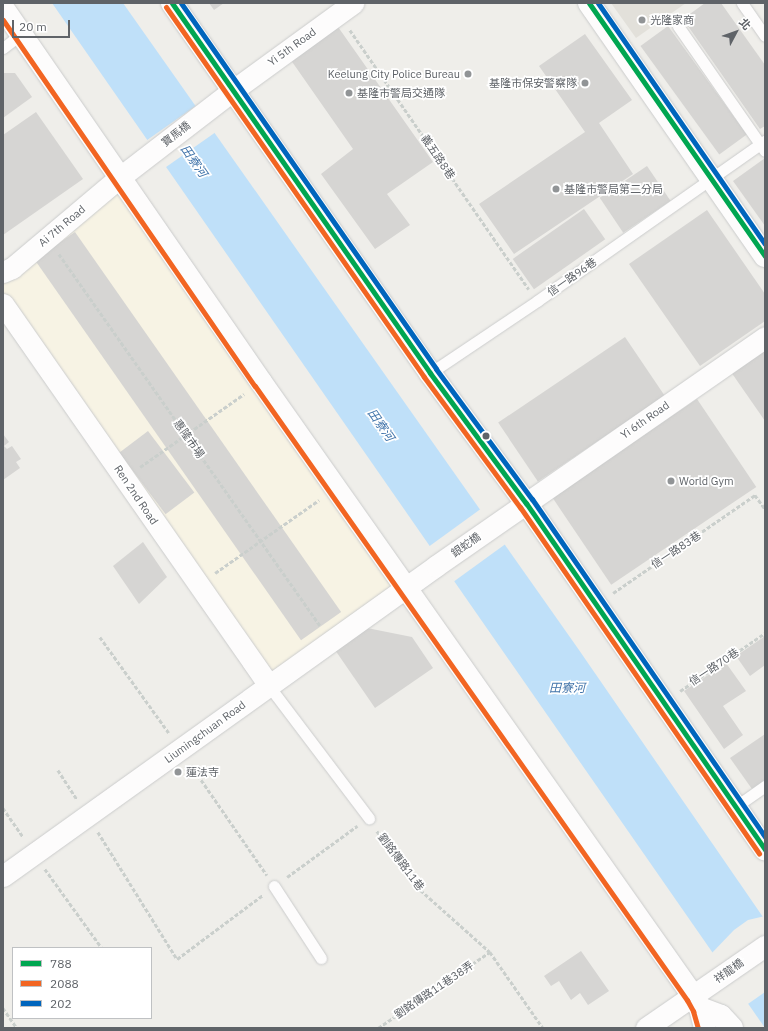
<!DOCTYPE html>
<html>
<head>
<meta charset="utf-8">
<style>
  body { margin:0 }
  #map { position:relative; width:768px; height:1031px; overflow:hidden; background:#efeeea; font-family:"IBM Plex Sans","Noto Sans TC",sans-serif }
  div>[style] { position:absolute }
  .commercial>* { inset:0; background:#f7f3e4 }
  .education>* { inset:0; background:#e2e0da }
  .water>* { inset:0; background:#bfe0f9 }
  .pier>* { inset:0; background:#efeeea; transform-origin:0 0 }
  .building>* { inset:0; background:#d6d5d3; transform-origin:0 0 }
  .path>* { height:2.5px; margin-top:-1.25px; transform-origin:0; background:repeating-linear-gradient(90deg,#cacfcc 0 4px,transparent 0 6px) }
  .roads { filter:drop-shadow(0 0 1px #cbcccc) drop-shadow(0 0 1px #cbcccc) }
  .lane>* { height:11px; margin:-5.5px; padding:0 5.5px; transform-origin:5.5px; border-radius:5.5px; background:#fdfcfc }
  .street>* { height:21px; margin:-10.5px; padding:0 10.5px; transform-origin:10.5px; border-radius:10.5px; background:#fdfcfc }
  .secondary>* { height:22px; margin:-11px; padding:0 11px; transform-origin:11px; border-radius:11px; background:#fdfcfc }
  .bus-1>* { height:5px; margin:-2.5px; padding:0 2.5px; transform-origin:2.5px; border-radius:2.5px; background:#00a651 }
  .bus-2>* { height:5px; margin:-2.5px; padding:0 2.5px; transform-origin:2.5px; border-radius:2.5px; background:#f26522 }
  .bus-3>* { height:5px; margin:-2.5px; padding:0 2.5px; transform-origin:2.5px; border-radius:2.5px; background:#0065bd }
  .dots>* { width:11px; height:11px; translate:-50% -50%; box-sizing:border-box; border:2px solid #fff; border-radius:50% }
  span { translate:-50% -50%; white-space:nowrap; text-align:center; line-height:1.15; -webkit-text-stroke:3.5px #fff; paint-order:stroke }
  .poi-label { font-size:11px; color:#5f6368 }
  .left { translate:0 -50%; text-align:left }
  .right { translate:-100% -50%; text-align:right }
  .street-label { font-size:11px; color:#5f6368 }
  .water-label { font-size:12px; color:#4174aa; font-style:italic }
  .frame { position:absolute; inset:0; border:4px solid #5f6368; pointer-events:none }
  .legend { position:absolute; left:12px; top:947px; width:140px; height:72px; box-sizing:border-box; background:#fff; border:1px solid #bfc1c3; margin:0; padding:5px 7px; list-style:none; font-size:12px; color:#5f6368 }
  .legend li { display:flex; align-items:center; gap:8px; height:20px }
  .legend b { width:20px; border:1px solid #bfc1c3 }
  .north { position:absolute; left:716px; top:12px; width:40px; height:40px; -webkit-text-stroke:3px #fff; paint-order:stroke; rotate:49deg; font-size:11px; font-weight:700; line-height:16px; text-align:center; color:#5f6368 }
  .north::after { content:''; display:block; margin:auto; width:14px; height:18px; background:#5f6368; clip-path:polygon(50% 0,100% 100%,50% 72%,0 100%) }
  .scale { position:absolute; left:12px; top:20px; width:58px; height:18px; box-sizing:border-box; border:2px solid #5f6368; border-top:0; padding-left:5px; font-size:12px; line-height:14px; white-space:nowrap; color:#5f6368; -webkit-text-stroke:3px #fff; paint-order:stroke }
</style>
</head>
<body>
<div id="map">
  <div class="commercial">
    <i style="clip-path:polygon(111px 171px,406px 587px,269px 686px,3px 304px,3px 265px)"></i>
  </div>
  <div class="education">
    <i style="clip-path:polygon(611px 3px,686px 3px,636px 38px)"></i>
  </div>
  <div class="water">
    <i style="clip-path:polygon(52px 3px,123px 3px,579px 650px,765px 920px,765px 1028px)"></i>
  </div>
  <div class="pier">
    <i style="left:197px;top:105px;width:33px;height:63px;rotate:55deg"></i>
    <i style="left:482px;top:508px;width:43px;height:66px;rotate:54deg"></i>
    <i style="clip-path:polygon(765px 916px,765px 992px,745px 1006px,710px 955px,734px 930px,748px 920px)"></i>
  </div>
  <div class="building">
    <i style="clip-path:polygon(209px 3px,224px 3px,214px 10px)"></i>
    <i style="clip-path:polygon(705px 3px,721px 3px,765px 65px,765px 126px,760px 129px,683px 19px)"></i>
    <i style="clip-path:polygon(336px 24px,433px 162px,387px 194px,410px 225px,375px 249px,321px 174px,353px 149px,288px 56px)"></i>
    <i style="left:668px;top:26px;width:134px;height:34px;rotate:54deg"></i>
    <i style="clip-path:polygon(585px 34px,632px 100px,599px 123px,633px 174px,514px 254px,479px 204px,585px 132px,539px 66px)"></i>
    <i style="clip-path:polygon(3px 73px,15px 73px,32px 97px,3px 118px)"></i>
    <i style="clip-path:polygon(36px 112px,83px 179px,3px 235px,3px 135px)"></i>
    <i style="clip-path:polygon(765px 158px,765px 226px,733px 181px)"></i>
    <i style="left:647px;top:166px;width:42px;height:57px;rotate:56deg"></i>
    <i style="left:584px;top:209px;width:37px;height:87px;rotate:55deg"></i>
    <i style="clip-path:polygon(707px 210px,765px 294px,765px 321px,700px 366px,629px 264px)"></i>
    <i style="left:75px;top:232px;width:464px;height:49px;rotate:55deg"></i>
    <i style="left:625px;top:337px;width:71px;height:153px;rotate:56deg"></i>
    <i style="clip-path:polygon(765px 349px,765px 421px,731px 372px)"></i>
    <i style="left:697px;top:399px;width:106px;height:175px;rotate:56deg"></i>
    <i style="left:148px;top:431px;width:77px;height:36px;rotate:53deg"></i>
    <i style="clip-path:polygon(3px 434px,9px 442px,4px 446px,7px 449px,12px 446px,21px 459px,16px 462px,20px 468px,3px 480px)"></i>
    <i style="clip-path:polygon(143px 542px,167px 577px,139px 604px,113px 566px)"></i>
    <i style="clip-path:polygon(362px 627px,412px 637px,433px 668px,375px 708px,333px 647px)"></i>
    <i style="clip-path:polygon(765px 636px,765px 665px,750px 676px,736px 656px)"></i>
    <i style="clip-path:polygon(726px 663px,746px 691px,723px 706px,743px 735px,724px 749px,684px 691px)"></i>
    <i style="clip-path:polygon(765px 734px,765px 780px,752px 789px,730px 758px)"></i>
    <i style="clip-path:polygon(581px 951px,609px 991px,588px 1005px,580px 993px,571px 1000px,559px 981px,551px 986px,544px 976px)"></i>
  </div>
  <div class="path">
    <i style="left:350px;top:30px;width:315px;rotate:55.4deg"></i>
    <i style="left:59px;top:254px;width:454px;rotate:54.9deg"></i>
    <i style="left:140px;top:467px;width:127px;rotate:-35.1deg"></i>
    <i style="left:215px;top:573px;width:127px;rotate:-35.1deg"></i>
    <i style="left:613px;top:593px;width:173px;rotate:-34.6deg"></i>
    <i style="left:755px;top:495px;width:17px;rotate:54deg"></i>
    <i style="left:100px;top:637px;width:118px;rotate:54.3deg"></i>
    <i style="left:680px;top:691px;width:103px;rotate:-34.3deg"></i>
    <i style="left:191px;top:765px;width:134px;rotate:55.4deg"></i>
    <i style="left:58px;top:770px;width:35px;rotate:57deg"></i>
    <i style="left:3px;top:808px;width:35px;rotate:55deg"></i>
    <i style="left:377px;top:831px;width:67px;rotate:54.7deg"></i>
    <i style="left:416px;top:886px;width:99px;rotate:41.7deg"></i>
    <i style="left:490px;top:952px;width:93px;rotate:55.1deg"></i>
    <i style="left:98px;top:832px;width:150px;rotate:58.1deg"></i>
    <i style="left:177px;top:959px;width:107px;rotate:-36.7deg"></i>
    <i style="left:45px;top:869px;width:97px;rotate:54.2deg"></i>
    <i style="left:287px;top:877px;width:87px;rotate:-36.1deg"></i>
    <i style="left:3px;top:1008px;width:24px;rotate:55deg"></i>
    <i style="left:378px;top:1028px;width:135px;rotate:-34.2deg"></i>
  </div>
  <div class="roads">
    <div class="lane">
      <i style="left:742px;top:3px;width:40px;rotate:55.1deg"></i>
      <i style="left:678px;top:26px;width:152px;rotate:55.2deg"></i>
      <i style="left:3px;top:48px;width:23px;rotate:-38deg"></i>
      <i style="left:430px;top:373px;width:129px;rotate:-33.9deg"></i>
      <i style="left:537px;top:301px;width:279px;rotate:-35.1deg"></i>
      <i style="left:269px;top:686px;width:166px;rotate:52.9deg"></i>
      <i style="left:735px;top:807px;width:37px;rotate:-35deg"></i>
      <i style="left:274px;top:886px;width:86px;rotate:56.9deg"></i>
    </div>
    <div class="street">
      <i style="left:3px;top:272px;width:10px;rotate:-24deg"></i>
      <i style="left:12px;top:268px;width:140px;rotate:-40.1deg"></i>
      <i style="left:119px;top:178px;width:143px;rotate:-37.6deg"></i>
      <i style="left:232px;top:91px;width:150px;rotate:-36deg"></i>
      <i style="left:3px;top:304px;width:465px;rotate:55.1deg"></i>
      <i style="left:3px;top:876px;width:533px;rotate:-35.6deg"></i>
      <i style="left:436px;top:566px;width:401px;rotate:-34.8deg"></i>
      <i style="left:646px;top:1028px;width:145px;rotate:-34.6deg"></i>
    </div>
    <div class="secondary">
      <i style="left:172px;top:3px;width:451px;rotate:55.1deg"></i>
      <i style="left:430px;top:373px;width:162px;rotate:53.6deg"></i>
      <i style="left:526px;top:503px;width:421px;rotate:55.4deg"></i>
      <i style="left:589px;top:3px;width:308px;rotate:55.2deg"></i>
      <i style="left:3px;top:8px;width:454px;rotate:55.4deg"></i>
      <i style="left:261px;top:382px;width:751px;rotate:54.87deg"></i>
      <i style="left:693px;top:996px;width:14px;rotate:60deg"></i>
      <i style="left:700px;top:1008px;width:21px;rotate:76deg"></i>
      <i style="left:700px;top:1008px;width:22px;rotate:21deg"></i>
      <i style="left:721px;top:1016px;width:16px;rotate:47deg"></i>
    </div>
  </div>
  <div class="bus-1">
    <i style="left:172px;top:3px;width:451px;rotate:55.1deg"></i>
    <i style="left:430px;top:373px;width:162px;rotate:53.6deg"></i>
    <i style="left:526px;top:503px;width:421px;rotate:55.4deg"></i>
    <i style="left:589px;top:3px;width:308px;rotate:55.2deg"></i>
  </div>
  <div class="bus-2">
    <i style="left:166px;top:7px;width:451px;rotate:55.1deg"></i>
    <i style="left:424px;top:377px;width:162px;rotate:53.6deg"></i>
    <i style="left:520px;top:507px;width:421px;rotate:55.4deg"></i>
    <i style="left:3px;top:20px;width:444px;rotate:55.5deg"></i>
    <i style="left:255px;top:386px;width:751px;rotate:54.87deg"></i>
    <i style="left:687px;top:1000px;width:13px;rotate:61deg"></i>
    <i style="left:693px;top:1011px;width:18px;rotate:74deg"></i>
  </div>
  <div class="bus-3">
    <i style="left:181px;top:3px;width:446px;rotate:55.1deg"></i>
    <i style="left:436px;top:369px;width:162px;rotate:53.6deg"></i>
    <i style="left:532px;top:499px;width:411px;rotate:55.4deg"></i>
    <i style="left:598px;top:3px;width:293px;rotate:55.3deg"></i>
  </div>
  <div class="dots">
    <i style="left:642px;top:20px;background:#919496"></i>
    <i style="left:468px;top:74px;background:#919496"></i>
    <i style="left:585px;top:83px;background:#919496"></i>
    <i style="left:349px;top:93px;background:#919496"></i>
    <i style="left:556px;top:189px;background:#919496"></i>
    <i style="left:486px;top:436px;background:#5f6368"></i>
    <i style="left:671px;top:481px;background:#919496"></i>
    <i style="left:178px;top:772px;background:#919496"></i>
  </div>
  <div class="poi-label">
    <span class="left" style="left:650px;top:20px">光隆家商</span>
    <span class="right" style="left:460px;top:74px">Keelung City Police Bureau</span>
    <span class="right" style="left:577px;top:83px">基隆市保安警察隊</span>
    <span class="left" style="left:357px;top:93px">基隆市警局交通隊</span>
    <span class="left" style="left:564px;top:189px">基隆市警局第二分局</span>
    <span class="left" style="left:679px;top:481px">World Gym</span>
    <span class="left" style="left:186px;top:772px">蓮法寺</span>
  </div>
  <div class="street-label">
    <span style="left:292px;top:47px;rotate:-36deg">Yi 5th Road</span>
    <span style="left:176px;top:134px;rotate:-38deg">寶馬橋</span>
    <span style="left:438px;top:157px;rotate:56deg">義五路8巷</span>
    <span style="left:62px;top:226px;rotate:-40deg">Ai 7th Road</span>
    <span style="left:572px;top:277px;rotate:-35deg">信一路96巷</span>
    <span style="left:645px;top:420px;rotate:-35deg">Yi 6th Road</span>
    <span style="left:189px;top:439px;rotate:55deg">惠隆市場</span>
    <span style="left:136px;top:495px;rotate:56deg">Ren 2nd Road</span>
    <span style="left:466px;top:545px;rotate:-35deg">銀蛇橋</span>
    <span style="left:676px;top:550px;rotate:-34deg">信一路83巷</span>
    <span style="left:714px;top:667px;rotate:-34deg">信一路70巷</span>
    <span style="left:205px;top:732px;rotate:-36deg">Liumingchuan Road</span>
    <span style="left:401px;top:862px;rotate:53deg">劉銘傳路11巷</span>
    <span style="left:729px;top:971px;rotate:-35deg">祥龍橋</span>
    <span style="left:434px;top:990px;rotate:-34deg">劉銘傳路11巷38弄</span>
  </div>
  <div class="water-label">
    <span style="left:194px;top:161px;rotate:55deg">田寮河</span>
    <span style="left:381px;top:425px;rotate:55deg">田寮河</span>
    <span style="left:567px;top:688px">田寮河</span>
  </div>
  <div class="frame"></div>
  <ul class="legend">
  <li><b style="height:5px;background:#00a651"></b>788</li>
  <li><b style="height:5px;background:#f26522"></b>2088</li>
  <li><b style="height:5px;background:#0065bd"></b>202</li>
  </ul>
  <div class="north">北</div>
  <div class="scale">20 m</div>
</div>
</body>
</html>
